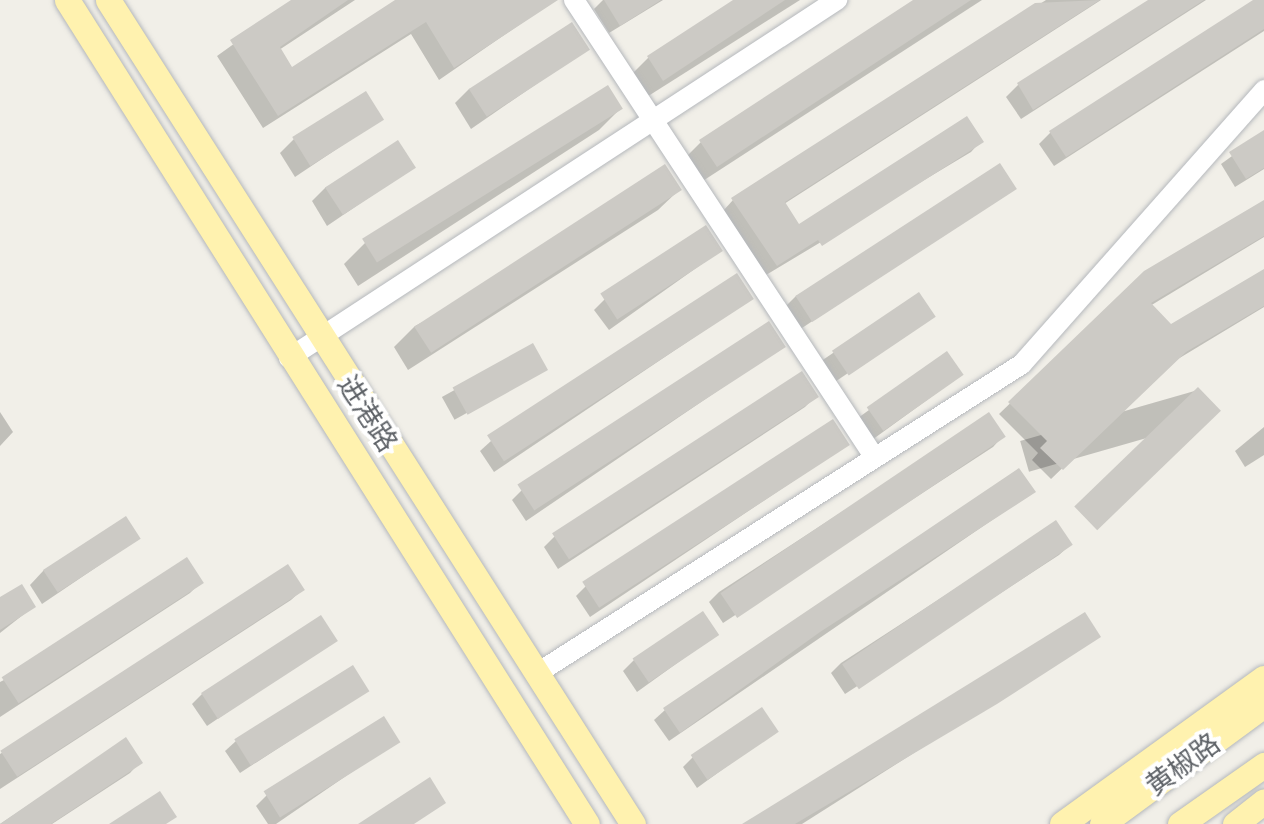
<!DOCTYPE html>
<html>
<head>
<meta charset="utf-8">
<style>
  body { margin:0 }
  #map { position:relative; width:1264px; height:824px; overflow:hidden; background:#f1efe8; font-family:Raleway,"Noto Sans SC",sans-serif }
  div>[style] { position:absolute }
  .shadow>* { inset:0; background:#0003; transform-origin:0 0 }
  .building>* { inset:0; background:#cccac5; transform-origin:0 0 }
  .roads { filter:drop-shadow(0 0 2px #b5b8bc) drop-shadow(0 0 2px #b5b8bc) }
  .minor>* { height:20px; margin:-10px; padding:0 10px; transform-origin:10px; border-radius:10px; background:#fff }
  .major>* { height:25px; margin:-12.5px; padding:0 12.5px; transform-origin:12.5px; border-radius:12.5px; background:#fff2af }
  span { translate:-50% -50%; white-space:nowrap; text-align:center; line-height:1.15; -webkit-text-stroke:8px #fff; paint-order:stroke }
  .street-label { font-size:28px; color:#5f6368 }
</style>
</head>
<body>
<div id="map">
  <div class="shadow">
    <i style="clip-path:polygon(295px 0,355px 0,279px 50px,293px 70px,402px 0,555px 0,439px 80px,411px 34px,263px 128px,217px 56px)"></i>
    <i style="clip-path:polygon(603px 0,663px 0,609px 33px,594px 9px)"></i>
    <i style="clip-path:polygon(739px 0,800px 0,642px 100px,628px 78px,648px 58px)"></i>
    <i style="clip-path:polygon(924px 0,982px 0,695px 186px,680px 163px,701px 142px)"></i>
    <i style="clip-path:polygon(1046px 0,1101px 0,784px 204px,798px 227px,981px 141px,971px 152px,766px 275px,723px 211px,733px 200px)"></i>
    <i style="clip-path:polygon(1152px 0,1206px 0,1021px 119px,1006px 97px,1018px 85px)"></i>
    <i style="clip-path:polygon(1257px 0,1264px 0,1264px 31px,1054px 166px,1039px 144px,1051px 132px)"></i>
    <i style="clip-path:polygon(587px 49px,471px 129px,455px 103px,469px 89px)"></i>
    <i style="clip-path:polygon(607px 88px,620px 109px,599px 130px,358px 286px,344px 264px,365px 243px)"></i>
    <i style="clip-path:polygon(380px 120px,295px 177px,280px 153px,294px 139px)"></i>
    <i style="clip-path:polygon(1264px 133px,1264px 169px,1235px 187px,1221px 164px)"></i>
    <i style="clip-path:polygon(412px 168px,327px 226px,312px 201px,326px 187px)"></i>
    <i style="clip-path:polygon(1014px 188px,799px 330px,785px 307px,796px 296px)"></i>
    <i style="clip-path:polygon(679px 190px,658px 210px,408px 370px,394px 347px,415px 326px)"></i>
    <i style="clip-path:polygon(1264px 201px,1264px 237px,1150px 306px,1170px 328px,1264px 271px,1264px 307px,1173px 362px,1051px 479px,1032px 460px,1038px 453px,999px 414px,1145px 273px)"></i>
    <i style="clip-path:polygon(720px 251px,609px 330px,594px 310px,605px 299px)"></i>
    <i style="left:919px;top:295px;width:25px;height:118px;rotate:56deg"></i>
    <i style="clip-path:polygon(751px 299px,494px 472px,480px 451px,491px 441px)"></i>
    <i style="left:532px;top:347px;width:26px;height:103px;rotate:61deg"></i>
    <i style="clip-path:polygon(782px 347px,526px 521px,512px 500px,522px 490px)"></i>
    <i style="left:946px;top:354px;width:26px;height:110px;rotate:54deg"></i>
    <i style="clip-path:polygon(801px 375px,815px 397px,805px 407px,558px 569px,544px 547px,554px 537px)"></i>
    <i style="left:1198px;top:390px;width:32px;height:185px;rotate:74deg"></i>
    <i style="clip-path:polygon(0 412px,13px 432px,0 446px)"></i>
    <i style="clip-path:polygon(989px 416px,1003px 436px,993px 447px,723px 623px,709px 602px,719px 592px)"></i>
    <i style="clip-path:polygon(1264px 427px,1264px 455px,1245px 467px,1235px 451px)"></i>
    <i style="clip-path:polygon(847px 445px,590px 617px,576px 596px,586px 586px)"></i>
    <i style="clip-path:polygon(1033px 492px,669px 741px,654px 720px,665px 710px)"></i>
    <i style="clip-path:polygon(1055px 524px,1070px 545px,1059px 555px,845px 694px,831px 673px,841px 663px)"></i>
    <i style="clip-path:polygon(138px 539px,42px 604px,30px 585px,44px 570px)"></i>
    <i style="clip-path:polygon(287px 567px,302px 590px,291px 600px,0 789px,0 754px)"></i>
    <i style="clip-path:polygon(201px 582px,190px 593px,0 717px,0 682px)"></i>
    <i style="clip-path:polygon(0 600px,33px 607px,0 633px)"></i>
    <i style="clip-path:polygon(716px 635px,637px 692px,623px 671px,634px 660px)"></i>
    <i style="clip-path:polygon(1098px 636px,802px 824px,747px 824px)"></i>
    <i style="clip-path:polygon(334px 640px,207px 726px,192px 704px,203px 693px)"></i>
    <i style="clip-path:polygon(366px 691px,240px 773px,225px 751px,236px 741px)"></i>
    <i style="clip-path:polygon(775px 731px,697px 788px,683px 767px,693px 757px)"></i>
    <i style="clip-path:polygon(126px 740px,140px 762px,130px 773px,52px 824px,0 824px)"></i>
    <i style="clip-path:polygon(397px 741px,276px 824px,268px 824px,256px 806px,267px 795px)"></i>
  </div>
  <div class="building">
    <i style="clip-path:polygon(291px 0,348px 0,280px 47px,292px 67px,395px 0,558px 0,454px 68px,426px 22px,278px 116px,230px 40px)"></i>
    <i style="clip-path:polygon(604px 0,661px 0,620px 26px)"></i>
    <i style="clip-path:polygon(733px 0,785px 0,663px 81px,647px 56px)"></i>
    <i style="clip-path:polygon(913px 0,971px 0,717px 167px,699px 140px)"></i>
    <i style="clip-path:polygon(1100px 0,785px 202px,799px 224px,967px 116px,984px 142px,822px 246px,818px 240px,777px 266px,731px 198px,1035px 3px)"></i>
    <i style="clip-path:polygon(1148px 0,1204px 0,1033px 110px,1017px 83px)"></i>
    <i style="clip-path:polygon(1253px 0,1264px 0,1264px 29px,1066px 157px,1049px 131px)"></i>
    <i style="left:572px;top:22px;width:33px;height:123px;rotate:57deg"></i>
    <i style="left:608px;top:85px;width:28px;height:290px;rotate:58deg"></i>
    <i style="left:366px;top:91px;width:34px;height:87px;rotate:58deg"></i>
    <i style="clip-path:polygon(1264px 130px,1264px 168px,1246px 179px,1229px 152px)"></i>
    <i style="left:398px;top:140px;width:33px;height:87px;rotate:57deg"></i>
    <i style="left:1000px;top:163px;width:31px;height:244px;rotate:57deg"></i>
    <i style="left:665px;top:164px;width:31px;height:299px;rotate:57deg"></i>
    <i style="clip-path:polygon(1264px 200px,1264px 236px,1151px 303px,1171px 324px,1264px 269px,1264px 306px,1186px 352px,1063px 470px,1040px 448px,1047px 441px,1008px 402px,1144px 271px)"></i>
    <i style="left:706px;top:225px;width:31px;height:126px;rotate:57deg"></i>
    <i style="left:737px;top:273px;width:31px;height:298px;rotate:57deg"></i>
    <i style="left:919px;top:292px;width:30px;height:105px;rotate:56deg"></i>
    <i style="left:769px;top:321px;width:31px;height:300px;rotate:57deg"></i>
    <i style="left:533px;top:343px;width:31px;height:92px;rotate:61deg"></i>
    <i style="left:947px;top:351px;width:29px;height:98px;rotate:55deg"></i>
    <i style="left:802px;top:371px;width:31px;height:298px;rotate:57deg"></i>
    <i style="left:1198px;top:387px;width:33px;height:172px;rotate:46deg"></i>
    <i style="left:989px;top:412px;width:30px;height:324px;rotate:56deg"></i>
    <i style="left:833px;top:419px;width:31px;height:299px;rotate:57deg"></i>
    <i style="clip-path:polygon(1019px 468px,1036px 492px,820px 632px,680px 733px,663px 708px)"></i>
    <i style="left:126px;top:516px;width:27px;height:99px;rotate:57deg"></i>
    <i style="left:1056px;top:520px;width:30px;height:258px;rotate:56deg"></i>
    <i style="left:187px;top:557px;width:31px;height:221px;rotate:57deg"></i>
    <i style="left:288px;top:564px;width:31px;height:343px;rotate:57deg"></i>
    <i style="clip-path:polygon(22px 584px,36px 607px,0 630px,0 597px)"></i>
    <i style="left:703px;top:611px;width:29px;height:85px;rotate:56deg"></i>
    <i style="clip-path:polygon(1085px 612px,1101px 637px,997px 704px,795px 824px,742px 824px)"></i>
    <i style="left:321px;top:615px;width:31px;height:143px;rotate:57deg"></i>
    <i style="left:353px;top:665px;width:31px;height:140px;rotate:58deg"></i>
    <i style="left:762px;top:707px;width:30px;height:86px;rotate:56deg"></i>
    <i style="left:384px;top:716px;width:31px;height:142px;rotate:58deg"></i>
    <i style="clip-path:polygon(126px 737px,143px 763px,51px 824px,0 824px)"></i>
    <i style="clip-path:polygon(430px 777px,446px 803px,414px 824px,358px 824px)"></i>
    <i style="clip-path:polygon(160px 791px,177px 817px,166px 824px,109px 824px)"></i>
  </div>
  <div class="roads">
    <div class="minor">
      <i style="left:574px;top:0;width:544px;rotate:56.69deg"></i>
      <i style="left:289px;top:358px;width:655px;rotate:-33.16deg"></i>
      <i style="left:536px;top:674px;width:576px;rotate:-32.53deg"></i>
      <i style="left:1022px;top:364px;width:366px;rotate:-48.5deg"></i>
    </div>
    <div class="major">
      <i style="left:67px;top:0;width:974px;rotate:57.75deg"></i>
      <i style="left:108px;top:0;width:977px;rotate:57.5deg"></i>
      <i style="left:1062px;top:824px;width:249px;rotate:-35.9deg"></i>
      <i style="left:1102px;top:824px;width:201px;rotate:-36.3deg"></i>
      <i style="left:1180px;top:824px;width:103px;rotate:-35.1deg"></i>
      <i style="left:1235px;top:824px;width:37px;rotate:-38deg"></i>
    </div>
  </div>
  <div class="street-label">
    <span style="left:367px;top:414px;rotate:57deg">进港路</span>
    <span style="left:1183px;top:765px;rotate:-36deg">黄椒路</span>
  </div>
</div>
</body>
</html>
